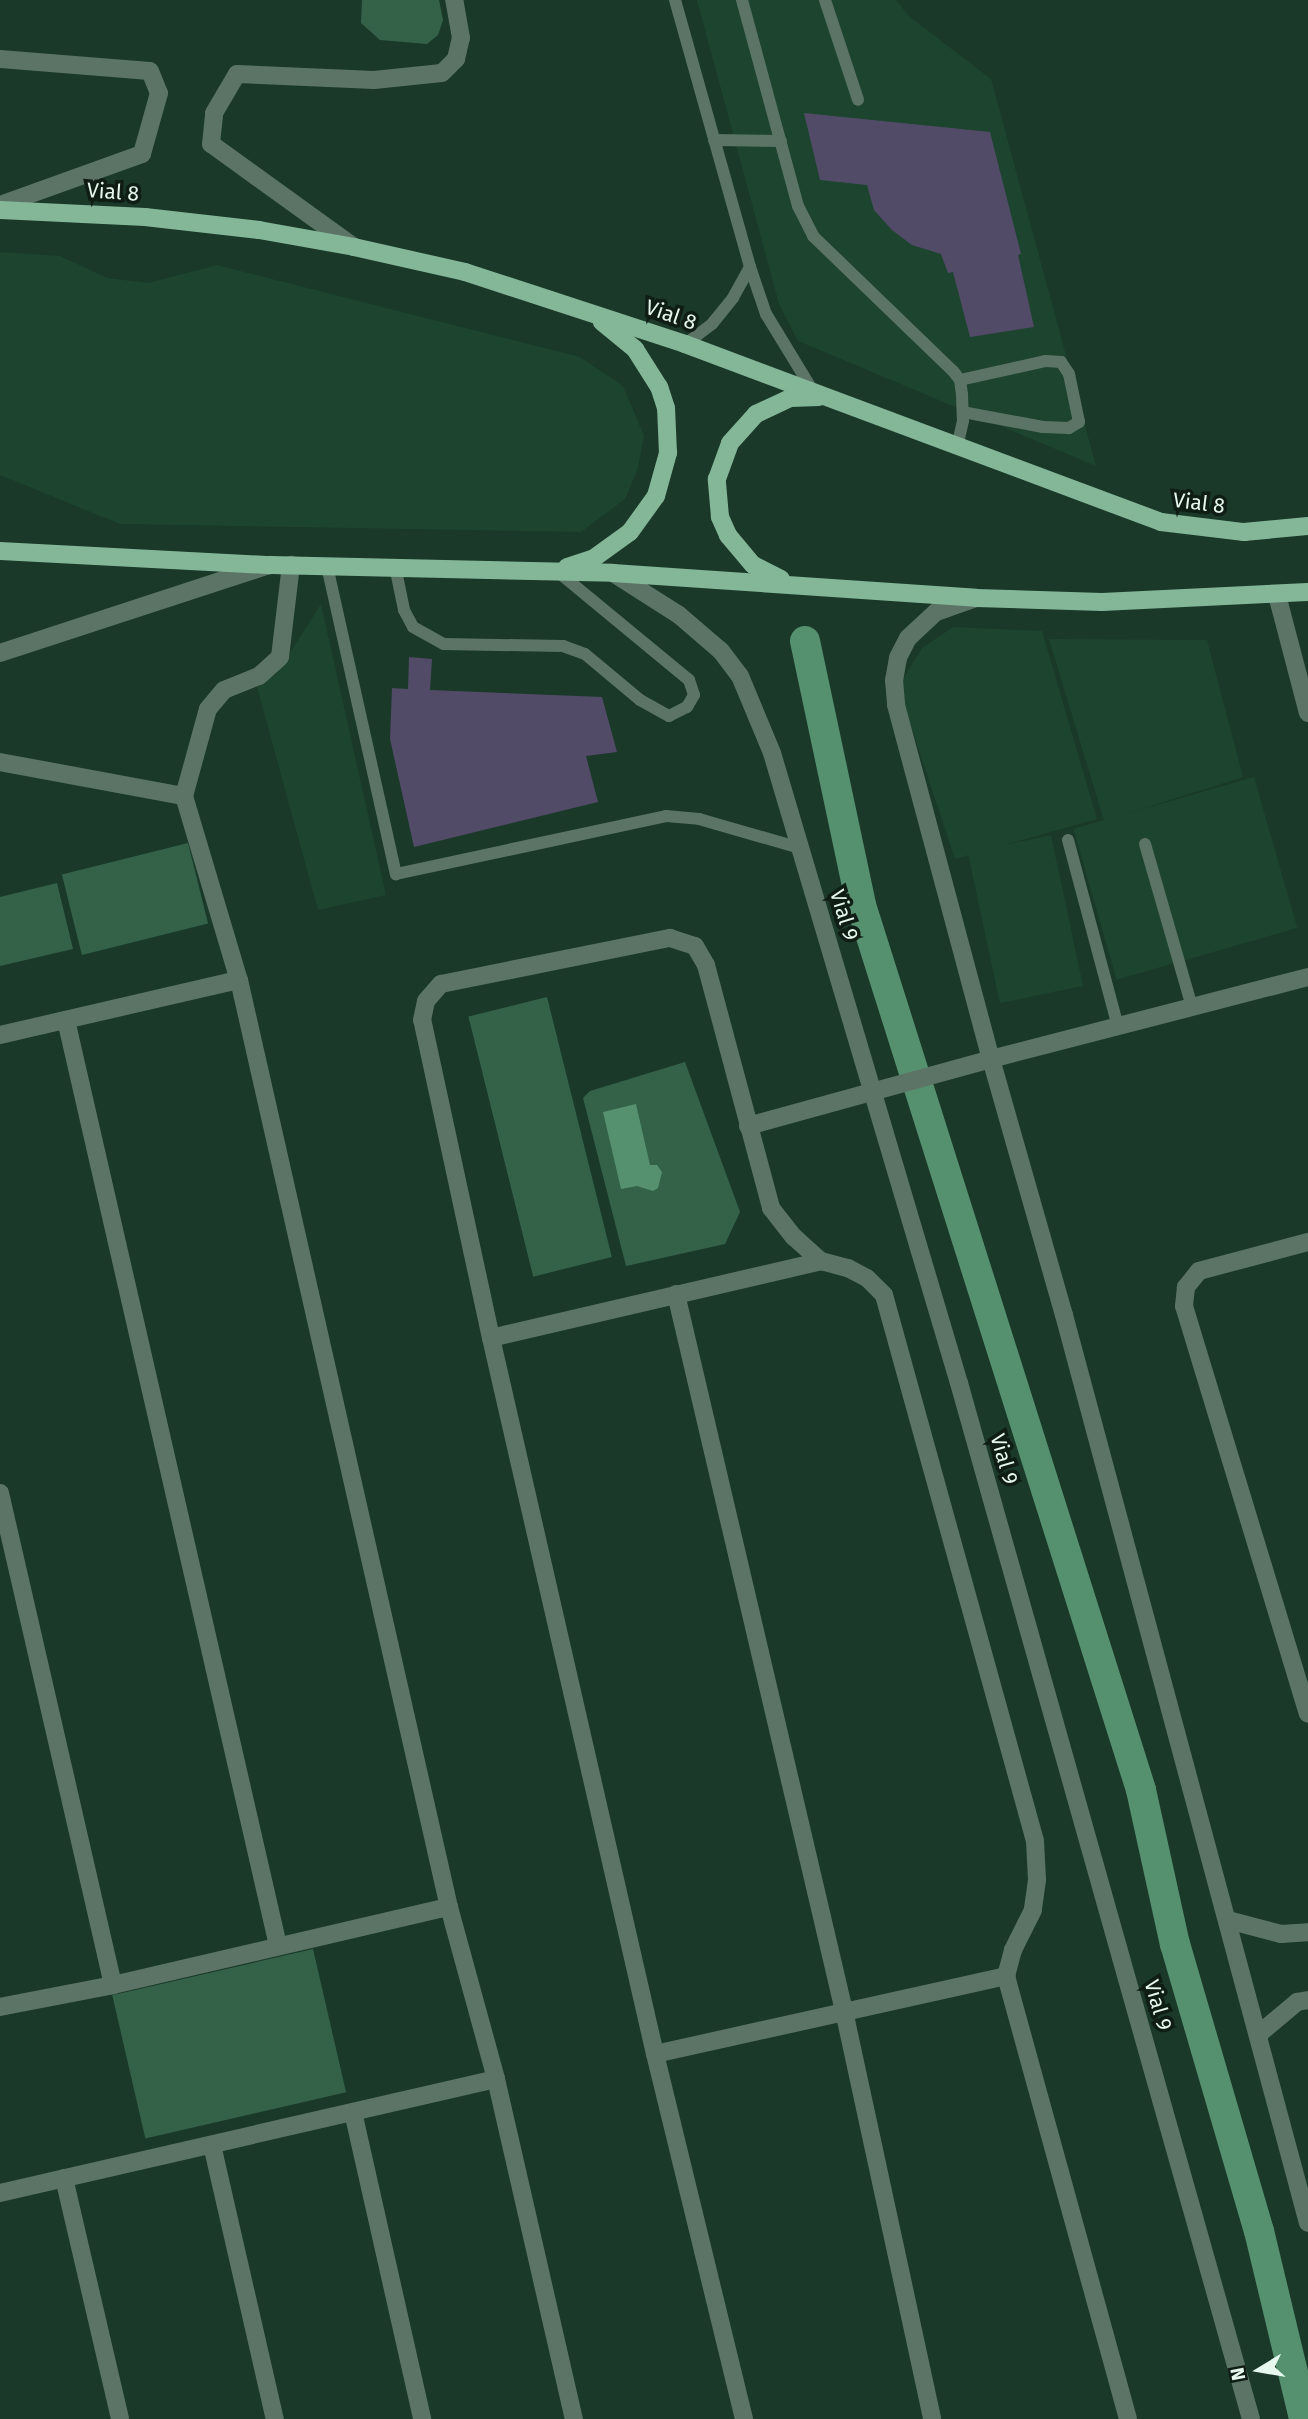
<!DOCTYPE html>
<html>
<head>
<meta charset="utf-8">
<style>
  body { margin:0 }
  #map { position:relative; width:1308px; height:2419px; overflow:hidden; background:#1a3928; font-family:"Fira Sans",sans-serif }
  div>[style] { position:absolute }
  .built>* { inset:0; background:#1d442f; transform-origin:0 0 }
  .green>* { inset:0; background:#346249; transform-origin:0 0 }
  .water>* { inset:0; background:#55906f }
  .canal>* { height:30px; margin:-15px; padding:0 15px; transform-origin:15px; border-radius:15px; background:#55906f }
  .building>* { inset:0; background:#524b68 }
  .service>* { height:12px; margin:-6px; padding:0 6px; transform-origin:6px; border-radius:6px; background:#5c7465 }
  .minor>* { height:18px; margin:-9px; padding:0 9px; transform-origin:9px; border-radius:9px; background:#5c7465 }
  .tertiary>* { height:18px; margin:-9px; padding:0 9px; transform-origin:9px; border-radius:9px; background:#5c7465 }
  .primary>* { height:18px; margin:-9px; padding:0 9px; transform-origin:9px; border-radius:9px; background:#84b698 }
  span { translate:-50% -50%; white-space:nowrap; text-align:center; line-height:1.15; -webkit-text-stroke:7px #101d15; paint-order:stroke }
  .street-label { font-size:21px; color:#e7f9ee }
  .north { position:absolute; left:1224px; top:2335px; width:70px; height:70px; -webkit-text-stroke:5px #101d15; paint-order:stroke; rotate:259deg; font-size:19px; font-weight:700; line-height:28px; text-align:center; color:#e7f9ee }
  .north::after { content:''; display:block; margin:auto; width:24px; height:32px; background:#e7f9ee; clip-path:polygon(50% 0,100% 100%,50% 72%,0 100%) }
</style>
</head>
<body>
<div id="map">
  <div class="built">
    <i style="clip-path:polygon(697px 0,896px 0,910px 17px,991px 79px,1096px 466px,798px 341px,779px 304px)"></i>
    <i style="clip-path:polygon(0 252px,60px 256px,107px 278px,148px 283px,217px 265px,580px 357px,623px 386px,644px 436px,638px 468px,625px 499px,581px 532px,120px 524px,0 475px)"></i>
    <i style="clip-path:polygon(321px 604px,386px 895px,318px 910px,256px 683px,283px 664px)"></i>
    <i style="clip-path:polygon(953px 627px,1042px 631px,1097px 819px,955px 859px,901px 696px,903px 679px,922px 648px)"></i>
    <i style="clip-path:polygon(1049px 639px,1207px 640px,1243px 777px,1104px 821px)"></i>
    <i style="left:1254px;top:777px;width:157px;height:188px;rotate:74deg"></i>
    <i style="left:1051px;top:835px;width:154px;height:85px;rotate:78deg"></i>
  </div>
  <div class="green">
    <i style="clip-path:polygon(362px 0,439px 0,443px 20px,438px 35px,427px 44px,380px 40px,361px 23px)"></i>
    <i style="left:188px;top:843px;width:83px;height:130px;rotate:76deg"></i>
    <i style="clip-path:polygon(57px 883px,73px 949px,0 966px,0 897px)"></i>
    <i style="left:547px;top:997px;width:268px;height:81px;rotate:76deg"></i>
    <i style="clip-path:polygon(685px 1062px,740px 1212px,725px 1244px,626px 1266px,583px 1098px,590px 1091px)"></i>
    <i style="left:313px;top:1949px;width:147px;height:206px;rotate:77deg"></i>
  </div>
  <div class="water">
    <i style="clip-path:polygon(636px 1104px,650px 1165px,657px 1165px,662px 1172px,658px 1188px,653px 1191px,637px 1186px,621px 1189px,603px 1112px)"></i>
  </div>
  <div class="canal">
    <i style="left:805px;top:641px;width:270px;rotate:78deg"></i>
    <i style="left:861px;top:905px;width:928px;rotate:72.44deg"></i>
    <i style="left:1141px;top:1790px;width:158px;rotate:77.6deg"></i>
    <i style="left:1175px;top:1944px;width:299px;rotate:73.7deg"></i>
    <i style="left:1259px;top:2231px;width:193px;rotate:76.5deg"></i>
  </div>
  <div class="building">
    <i style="clip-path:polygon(804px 113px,990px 132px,1021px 254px,1018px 255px,1034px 327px,970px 337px,953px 272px,948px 273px,941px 254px,912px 245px,892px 230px,874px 210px,867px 185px,820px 180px)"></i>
    <i style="clip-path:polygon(409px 657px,432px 659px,430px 690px,602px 697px,617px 752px,586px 756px,598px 802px,414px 847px,390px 739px,392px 688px,408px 689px)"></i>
  </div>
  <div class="service">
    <i style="left:675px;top:0;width:277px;rotate:74.3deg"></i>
    <i style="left:750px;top:267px;width:35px;rotate:119deg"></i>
    <i style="left:733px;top:298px;width:33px;rotate:129deg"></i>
    <i style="left:712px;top:324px;width:34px;rotate:143deg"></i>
    <i style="left:742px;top:0;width:213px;rotate:74.8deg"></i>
    <i style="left:798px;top:206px;width:34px;rotate:63deg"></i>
    <i style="left:813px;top:236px;width:194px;rotate:44deg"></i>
    <i style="left:953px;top:371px;width:11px;rotate:52deg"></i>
    <i style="left:960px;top:380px;width:15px;rotate:82deg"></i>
    <i style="left:962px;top:395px;width:26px;rotate:88deg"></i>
    <i style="left:963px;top:421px;width:26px;rotate:103deg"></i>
    <i style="left:825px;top:0;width:105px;rotate:71.7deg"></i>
    <i style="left:714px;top:140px;width:67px;rotate:0.9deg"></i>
    <i style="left:750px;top:267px;width:50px;rotate:71.2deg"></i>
    <i style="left:766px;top:314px;width:90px;rotate:58.6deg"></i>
    <i style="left:960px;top:380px;width:88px;rotate:-12.5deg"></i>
    <i style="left:1046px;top:361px;width:15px;rotate:4deg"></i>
    <i style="left:1061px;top:362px;width:14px;rotate:56deg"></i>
    <i style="left:1069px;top:374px;width:49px;rotate:78.2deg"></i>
    <i style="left:1079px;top:422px;width:12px;rotate:149deg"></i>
    <i style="left:1069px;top:428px;width:26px;rotate:-178deg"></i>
    <i style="left:1043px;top:427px;width:81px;rotate:-169.4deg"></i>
    <i style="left:327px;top:566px;width:316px;rotate:77.4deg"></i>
    <i style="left:396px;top:874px;width:276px;rotate:-12.1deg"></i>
    <i style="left:666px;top:816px;width:33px;rotate:5deg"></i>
    <i style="left:699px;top:819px;width:105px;rotate:16deg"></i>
    <i style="left:395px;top:566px;width:45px;rotate:78.4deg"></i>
    <i style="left:404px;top:610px;width:19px;rotate:62deg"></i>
    <i style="left:413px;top:627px;width:35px;rotate:29deg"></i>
    <i style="left:444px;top:644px;width:119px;rotate:1deg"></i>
    <i style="left:563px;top:646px;width:23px;rotate:20deg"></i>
    <i style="left:585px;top:654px;width:72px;rotate:39.9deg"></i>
    <i style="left:640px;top:700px;width:33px;rotate:29deg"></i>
    <i style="left:669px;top:716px;width:20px;rotate:-27deg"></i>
    <i style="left:687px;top:707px;width:14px;rotate:-60deg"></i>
    <i style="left:694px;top:695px;width:16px;rotate:-108deg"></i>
    <i style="left:689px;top:680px;width:171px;rotate:-140.5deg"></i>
    <i style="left:1068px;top:840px;width:193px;rotate:75deg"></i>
    <i style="left:1145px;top:844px;width:170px;rotate:73.9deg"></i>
  </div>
  <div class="minor">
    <i style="left:0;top:59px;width:150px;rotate:4.6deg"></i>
    <i style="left:150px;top:71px;width:24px;rotate:68deg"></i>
    <i style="left:159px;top:93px;width:63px;rotate:105.6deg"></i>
    <i style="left:142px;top:154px;width:151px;rotate:160.2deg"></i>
    <i style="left:354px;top:247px;width:176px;rotate:-144.2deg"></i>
    <i style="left:211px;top:144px;width:31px;rotate:-84deg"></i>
    <i style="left:214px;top:113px;width:45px;rotate:-59.5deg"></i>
    <i style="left:237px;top:74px;width:137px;rotate:2.5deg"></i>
    <i style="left:374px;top:80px;width:68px;rotate:-5.9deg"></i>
    <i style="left:442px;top:73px;width:20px;rotate:-45deg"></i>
    <i style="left:456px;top:59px;width:22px;rotate:-77deg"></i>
    <i style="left:461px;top:38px;width:39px;rotate:-100deg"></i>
    <i style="left:1277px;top:595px;width:122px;rotate:75.3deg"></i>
    <i style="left:0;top:653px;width:284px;rotate:-18.1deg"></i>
    <i style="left:0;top:762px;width:187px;rotate:10.5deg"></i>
    <i style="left:184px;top:796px;width:192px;rotate:73.4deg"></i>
    <i style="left:239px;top:980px;width:950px;rotate:77.24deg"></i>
    <i style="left:184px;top:796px;width:90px;rotate:-74.6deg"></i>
    <i style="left:208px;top:709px;width:25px;rotate:-50deg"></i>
    <i style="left:224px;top:690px;width:38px;rotate:-22deg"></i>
    <i style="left:259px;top:676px;width:28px;rotate:-42deg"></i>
    <i style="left:280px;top:657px;width:93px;rotate:-83.2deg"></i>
    <i style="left:66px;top:1020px;width:950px;rotate:77.1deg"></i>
    <i style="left:0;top:1035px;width:245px;rotate:-13deg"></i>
    <i style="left:748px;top:1126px;width:252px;rotate:-15.4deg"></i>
    <i style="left:991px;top:1059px;width:327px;rotate:-14.5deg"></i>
    <i style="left:1308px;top:1242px;width:113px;rotate:165.1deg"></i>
    <i style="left:1199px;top:1271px;width:21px;rotate:129deg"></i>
    <i style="left:1186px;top:1287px;width:19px;rotate:96deg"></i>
    <i style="left:1184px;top:1306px;width:426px;rotate:73.1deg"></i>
    <i style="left:676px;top:1294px;width:736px;rotate:76.81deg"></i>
    <i style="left:844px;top:2011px;width:417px;rotate:77.8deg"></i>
    <i style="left:491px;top:1338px;width:339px;rotate:-13.1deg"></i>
    <i style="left:0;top:1493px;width:505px;rotate:77.06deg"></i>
    <i style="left:1228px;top:1920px;width:55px;rotate:14.8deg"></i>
    <i style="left:1281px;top:1934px;width:27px;rotate:-4deg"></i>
    <i style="left:0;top:2007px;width:115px;rotate:-11deg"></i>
    <i style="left:113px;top:1985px;width:345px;rotate:-13.1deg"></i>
    <i style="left:449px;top:1907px;width:178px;rotate:74.7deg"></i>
    <i style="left:496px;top:2079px;width:509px;rotate:167.06deg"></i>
    <i style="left:1259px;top:2034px;width:50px;rotate:-40.1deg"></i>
    <i style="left:1297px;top:2002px;width:11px;rotate:-10deg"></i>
    <i style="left:655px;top:2054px;width:360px;rotate:-12.5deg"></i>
    <i style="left:496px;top:2079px;width:349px;rotate:77.1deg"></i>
    <i style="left:353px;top:2112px;width:315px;rotate:77.3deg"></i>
    <i style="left:212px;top:2145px;width:281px;rotate:77.1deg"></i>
    <i style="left:64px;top:2178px;width:247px;rotate:76.9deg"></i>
    <i style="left:744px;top:2419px;width:376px;rotate:-103.7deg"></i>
    <i style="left:655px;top:2054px;width:735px;rotate:-102.9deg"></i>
    <i style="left:491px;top:1338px;width:325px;rotate:-102.2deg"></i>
    <i style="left:422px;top:1020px;width:19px;rotate:-78deg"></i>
    <i style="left:426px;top:1001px;width:23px;rotate:-49deg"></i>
    <i style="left:441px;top:984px;width:234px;rotate:-11.4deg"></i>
    <i style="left:670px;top:938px;width:26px;rotate:18deg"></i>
    <i style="left:695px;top:946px;width:22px;rotate:60deg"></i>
    <i style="left:706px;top:965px;width:252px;rotate:75deg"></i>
    <i style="left:771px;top:1208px;width:37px;rotate:52deg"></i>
    <i style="left:794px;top:1237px;width:36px;rotate:42deg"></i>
    <i style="left:821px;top:1261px;width:28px;rotate:15deg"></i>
    <i style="left:848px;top:1268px;width:21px;rotate:28deg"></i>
    <i style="left:867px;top:1278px;width:24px;rotate:45deg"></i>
    <i style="left:884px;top:1295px;width:566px;rotate:74.54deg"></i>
    <i style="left:1035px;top:1841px;width:39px;rotate:87deg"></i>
    <i style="left:1037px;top:1880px;width:30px;rotate:98deg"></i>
    <i style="left:1033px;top:1910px;width:45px;rotate:116.6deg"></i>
    <i style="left:1013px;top:1950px;width:27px;rotate:105deg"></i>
    <i style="left:1006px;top:1976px;width:459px;rotate:74.6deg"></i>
  </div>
  <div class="tertiary">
    <i style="left:613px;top:573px;width:78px;rotate:32.5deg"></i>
    <i style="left:679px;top:615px;width:55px;rotate:40.6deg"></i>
    <i style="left:721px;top:651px;width:31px;rotate:53deg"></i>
    <i style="left:740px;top:676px;width:83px;rotate:67.4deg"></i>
    <i style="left:772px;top:753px;width:657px;rotate:73.47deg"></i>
    <i style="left:959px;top:1383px;width:1076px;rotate:74.26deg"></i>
    <i style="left:976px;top:598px;width:42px;rotate:160.7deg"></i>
    <i style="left:936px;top:612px;width:38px;rotate:137deg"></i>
    <i style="left:908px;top:638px;width:22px;rotate:117deg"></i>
    <i style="left:898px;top:658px;width:22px;rotate:100deg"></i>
    <i style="left:894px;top:680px;width:25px;rotate:85deg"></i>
    <i style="left:896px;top:705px;width:367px;rotate:75deg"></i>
    <i style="left:991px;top:1059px;width:266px;rotate:74.1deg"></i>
    <i style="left:1064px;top:1315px;width:940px;rotate:74.96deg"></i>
  </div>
  <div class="primary">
    <i style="left:0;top:210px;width:145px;rotate:2.8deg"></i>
    <i style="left:145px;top:217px;width:115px;rotate:6.5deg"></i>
    <i style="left:259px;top:230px;width:97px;rotate:10.1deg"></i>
    <i style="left:354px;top:247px;width:114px;rotate:12.7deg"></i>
    <i style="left:465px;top:272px;width:231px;rotate:18.1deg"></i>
    <i style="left:685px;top:344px;width:508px;rotate:20.5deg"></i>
    <i style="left:1161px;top:522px;width:84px;rotate:6.9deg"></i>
    <i style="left:1244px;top:532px;width:64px;rotate:-5.4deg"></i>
    <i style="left:0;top:551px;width:271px;rotate:3deg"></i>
    <i style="left:271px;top:565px;width:342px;rotate:1.3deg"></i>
    <i style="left:613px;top:573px;width:364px;rotate:3.9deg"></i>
    <i style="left:976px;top:598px;width:126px;rotate:1.8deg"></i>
    <i style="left:1102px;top:602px;width:206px;rotate:-2.8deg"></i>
    <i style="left:567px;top:567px;width:28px;rotate:-18deg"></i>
    <i style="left:594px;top:558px;width:44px;rotate:-35.8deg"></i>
    <i style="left:630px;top:532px;width:44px;rotate:-54.2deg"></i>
    <i style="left:656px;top:496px;width:45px;rotate:-74.4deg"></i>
    <i style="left:668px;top:453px;width:45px;rotate:-92.5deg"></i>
    <i style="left:666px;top:408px;width:22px;rotate:-108deg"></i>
    <i style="left:659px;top:387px;width:45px;rotate:-122.3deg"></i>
    <i style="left:635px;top:349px;width:43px;rotate:-140.7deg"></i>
    <i style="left:781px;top:579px;width:31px;rotate:-153deg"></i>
    <i style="left:753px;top:565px;width:39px;rotate:-130deg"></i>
    <i style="left:728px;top:535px;width:20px;rotate:-114deg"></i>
    <i style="left:720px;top:517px;width:38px;rotate:-95deg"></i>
    <i style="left:717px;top:479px;width:38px;rotate:-70deg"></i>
    <i style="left:730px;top:443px;width:39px;rotate:-48deg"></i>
    <i style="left:756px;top:414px;width:38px;rotate:-25deg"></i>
    <i style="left:791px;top:398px;width:28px;rotate:-2deg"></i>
  </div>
  <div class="street-label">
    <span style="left:113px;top:192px;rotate:4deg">Vial 8</span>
    <span style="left:671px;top:315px;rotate:19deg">Vial 8</span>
    <span style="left:1199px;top:503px;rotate:7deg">Vial 8</span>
    <span style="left:844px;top:915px;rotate:73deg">Vial 9</span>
    <span style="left:1004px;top:1459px;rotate:74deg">Vial 9</span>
    <span style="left:1158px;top:2005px;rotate:74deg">Vial 9</span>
  </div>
  <div class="north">N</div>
</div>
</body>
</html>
